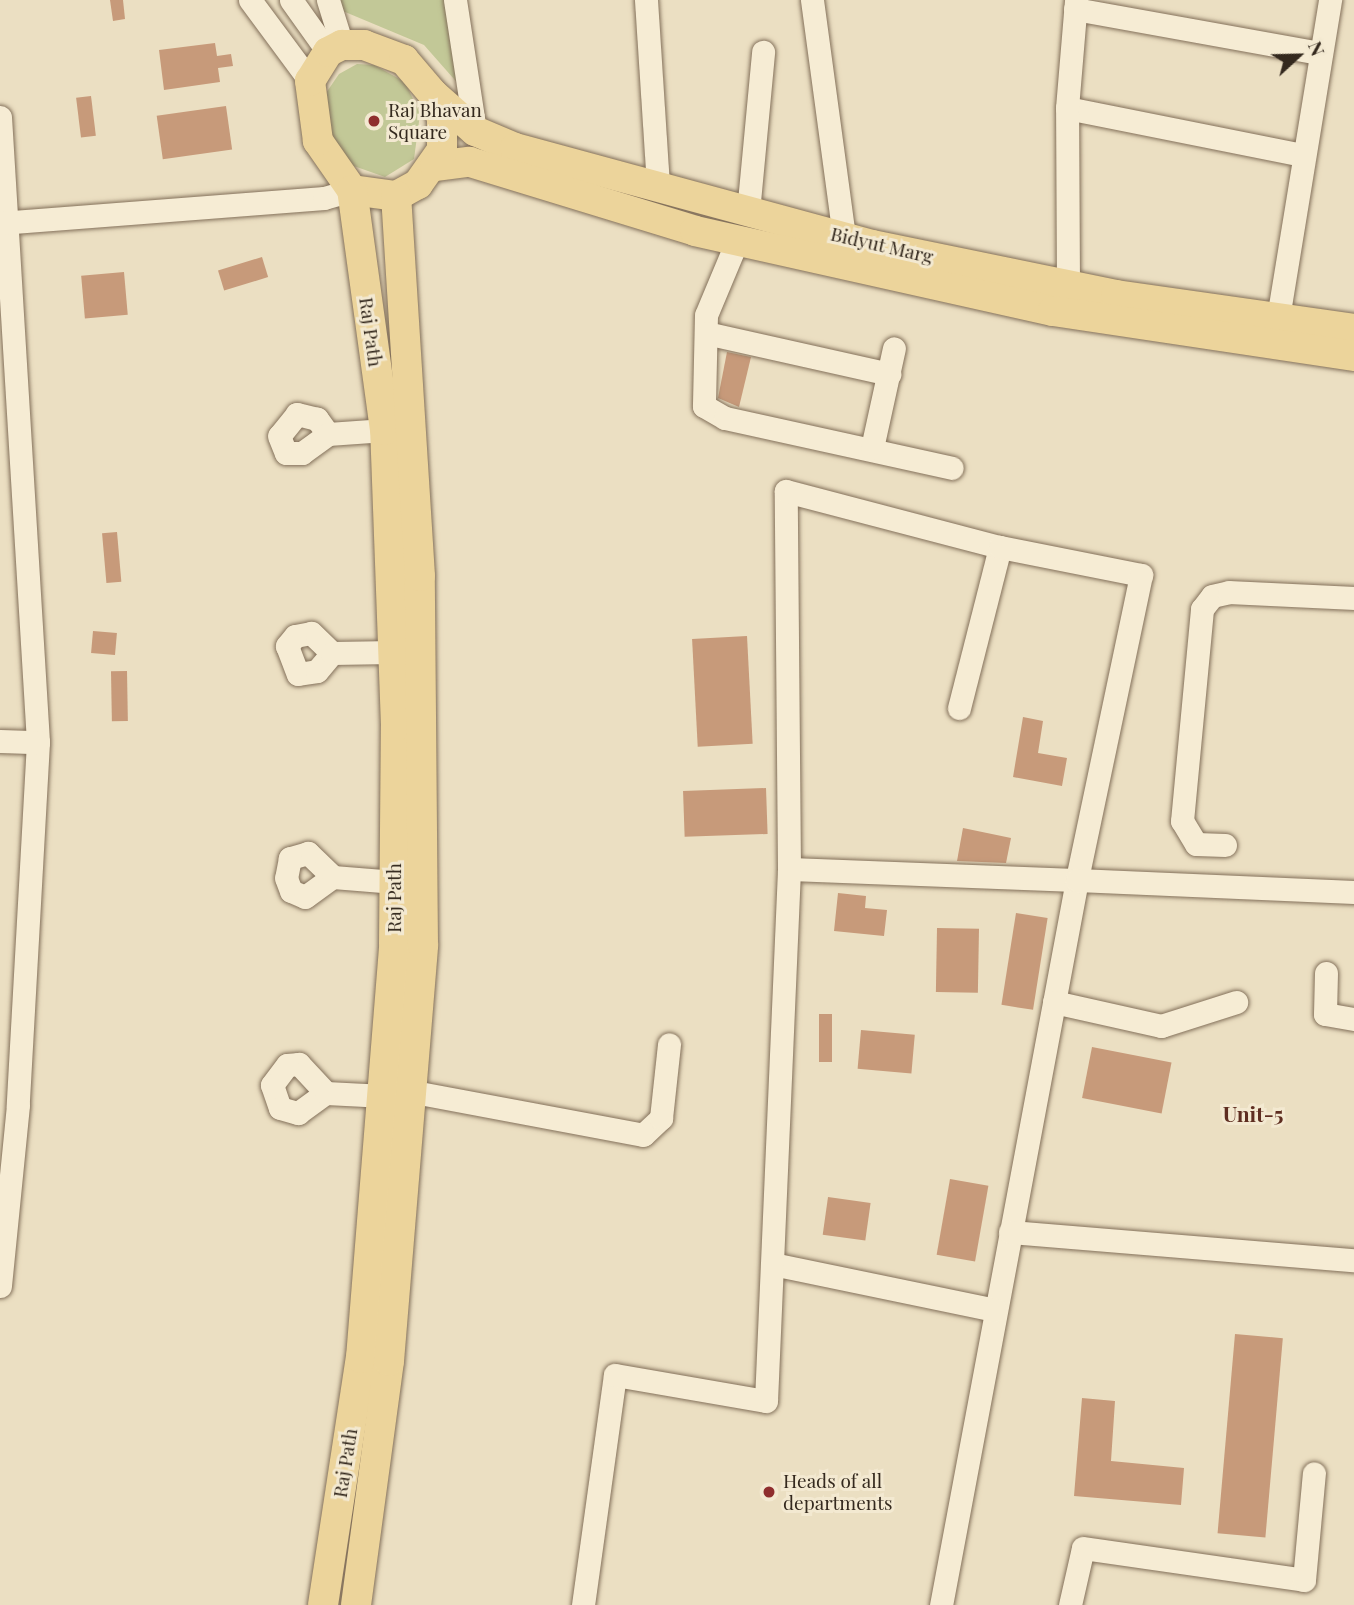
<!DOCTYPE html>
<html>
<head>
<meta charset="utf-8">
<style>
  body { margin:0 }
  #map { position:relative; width:1354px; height:1605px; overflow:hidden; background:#ebdfc2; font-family:"Playfair Display",serif }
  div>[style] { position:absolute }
  .green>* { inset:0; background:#c2c897 }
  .building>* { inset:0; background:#c79a7a; transform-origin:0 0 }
  .roads { filter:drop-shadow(0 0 2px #83705a) drop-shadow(0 0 2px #83705a) }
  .minor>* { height:23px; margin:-11.5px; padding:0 11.5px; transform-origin:11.5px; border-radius:11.5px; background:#f6ecd4 }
  .major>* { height:30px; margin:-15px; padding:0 15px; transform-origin:15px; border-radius:15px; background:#ecd49b }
  .dots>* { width:19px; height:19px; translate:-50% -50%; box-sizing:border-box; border:4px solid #f3e9d1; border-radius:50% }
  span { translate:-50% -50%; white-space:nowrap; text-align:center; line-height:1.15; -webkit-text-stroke:6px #f3e9d1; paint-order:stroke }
  .poi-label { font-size:19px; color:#34291e }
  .left { translate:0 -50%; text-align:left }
  .street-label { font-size:19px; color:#34291e }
  .neighbourhood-label { font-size:21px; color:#5e2d20; font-weight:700 }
  .north { position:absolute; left:1263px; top:21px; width:70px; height:70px; -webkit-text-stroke:5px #f3e9d1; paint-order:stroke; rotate:68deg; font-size:19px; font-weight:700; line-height:28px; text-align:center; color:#34291e }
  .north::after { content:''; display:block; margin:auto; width:24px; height:32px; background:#34291e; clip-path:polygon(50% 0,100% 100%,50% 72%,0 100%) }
</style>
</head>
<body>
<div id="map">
  <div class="green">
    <i style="clip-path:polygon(336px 0,447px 0,461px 87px,424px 45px,338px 9px)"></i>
    <i style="clip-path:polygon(357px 64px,374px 65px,405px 82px,420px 114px,414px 159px,385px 177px,351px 165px,330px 135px,326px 93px,339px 74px)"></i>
  </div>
  <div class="building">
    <i style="clip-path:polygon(110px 0,123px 0,125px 19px,113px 21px)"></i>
    <i style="clip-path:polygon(215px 43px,217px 56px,231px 54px,233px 66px,218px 68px,220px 82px,164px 90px,159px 50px)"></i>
    <i style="left:91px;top:96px;width:40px;height:15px;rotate:83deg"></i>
    <i style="left:226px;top:106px;width:44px;height:70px;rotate:82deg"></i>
    <i style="left:262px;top:257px;width:21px;height:46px;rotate:73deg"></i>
    <i style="left:124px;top:272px;width:43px;height:43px;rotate:85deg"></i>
    <i style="clip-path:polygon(727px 352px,751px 357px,739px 407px,718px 398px)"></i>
    <i style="left:117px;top:532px;width:50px;height:15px;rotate:85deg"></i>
    <i style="left:93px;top:631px;width:24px;height:22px;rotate:5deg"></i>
    <i style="left:747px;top:636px;width:108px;height:55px;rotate:87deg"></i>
    <i style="left:127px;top:671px;width:50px;height:16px;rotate:89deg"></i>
    <i style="clip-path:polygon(1023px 717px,1043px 721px,1038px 753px,1067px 758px,1062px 786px,1013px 777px)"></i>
    <i style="left:766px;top:788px;width:46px;height:83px;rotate:88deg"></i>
    <i style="clip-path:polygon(963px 828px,1011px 838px,1006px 863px,957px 861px)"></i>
    <i style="clip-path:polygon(838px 893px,866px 896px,865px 908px,887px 910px,884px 936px,834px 931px)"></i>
    <i style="left:1016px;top:913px;width:32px;height:93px;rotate:9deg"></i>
    <i style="left:937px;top:928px;width:42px;height:64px;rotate:1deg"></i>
    <i style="left:819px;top:1014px;width:13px;height:48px"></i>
    <i style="left:861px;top:1030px;width:54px;height:39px;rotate:5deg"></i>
    <i style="left:1092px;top:1047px;width:81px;height:52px;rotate:11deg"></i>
    <i style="left:950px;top:1179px;width:39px;height:77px;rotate:10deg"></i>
    <i style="left:828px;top:1197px;width:43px;height:38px;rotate:8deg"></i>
    <i style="left:1235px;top:1334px;width:48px;height:200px;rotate:5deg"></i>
    <i style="clip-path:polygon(1082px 1398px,1115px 1401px,1111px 1461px,1184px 1468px,1181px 1505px,1074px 1496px)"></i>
  </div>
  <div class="roads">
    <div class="minor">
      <i style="left:250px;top:0;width:101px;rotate:53.5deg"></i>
      <i style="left:291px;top:0;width:64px;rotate:54.6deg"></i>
      <i style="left:328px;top:0;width:47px;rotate:72.7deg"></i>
      <i style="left:455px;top:0;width:133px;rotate:81.3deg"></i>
      <i style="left:646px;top:0;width:188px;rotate:86.3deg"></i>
      <i style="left:812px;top:0;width:239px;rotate:82.3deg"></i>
      <i style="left:1075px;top:9px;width:249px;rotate:10.2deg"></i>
      <i style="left:1067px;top:108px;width:240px;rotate:11.3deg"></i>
      <i style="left:0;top:117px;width:626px;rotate:86.52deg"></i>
      <i style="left:38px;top:742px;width:364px;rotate:93.2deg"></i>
      <i style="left:18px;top:1105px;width:182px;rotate:95.7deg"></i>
      <i style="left:748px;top:212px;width:161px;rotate:-84.6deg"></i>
      <i style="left:0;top:223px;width:325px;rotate:-4.4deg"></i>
      <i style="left:324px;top:198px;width:29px;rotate:-16deg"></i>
      <i style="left:737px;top:241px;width:80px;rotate:112.7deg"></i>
      <i style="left:706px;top:315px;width:91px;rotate:91.3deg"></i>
      <i style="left:704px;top:406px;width:24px;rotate:30deg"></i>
      <i style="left:725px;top:418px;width:232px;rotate:12.4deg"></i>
      <i style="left:1068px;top:285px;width:177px;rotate:-90.3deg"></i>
      <i style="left:1067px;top:108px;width:108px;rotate:-85.2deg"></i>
      <i style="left:1278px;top:318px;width:322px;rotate:-80.7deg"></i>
      <i style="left:706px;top:333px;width:188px;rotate:12.6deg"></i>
      <i style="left:328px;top:434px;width:19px;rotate:-126deg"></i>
      <i style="left:317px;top:419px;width:21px;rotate:-166deg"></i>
      <i style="left:297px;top:414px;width:28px;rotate:129deg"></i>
      <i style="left:279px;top:436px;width:18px;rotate:68deg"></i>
      <i style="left:286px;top:453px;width:16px"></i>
      <i style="left:302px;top:453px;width:32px;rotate:-36deg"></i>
      <i style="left:328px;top:434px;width:57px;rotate:-4deg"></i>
      <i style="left:872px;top:448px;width:102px;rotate:-77.6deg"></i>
      <i style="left:332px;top:653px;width:29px;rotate:-136deg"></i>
      <i style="left:311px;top:633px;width:16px;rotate:169deg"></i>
      <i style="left:295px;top:636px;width:13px;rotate:129deg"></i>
      <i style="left:287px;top:646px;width:30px;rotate:69deg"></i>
      <i style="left:298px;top:674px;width:19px;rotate:-9deg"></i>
      <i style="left:317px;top:671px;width:23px;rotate:-50deg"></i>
      <i style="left:332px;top:653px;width:62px;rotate:-0.9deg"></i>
      <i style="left:959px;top:708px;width:166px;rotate:-75.7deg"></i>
      <i style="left:0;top:741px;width:38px;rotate:2deg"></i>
      <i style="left:1225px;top:845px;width:29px;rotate:-178deg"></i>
      <i style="left:1196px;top:844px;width:27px;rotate:-121deg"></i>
      <i style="left:1182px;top:821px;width:213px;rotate:-84.6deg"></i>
      <i style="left:1202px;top:609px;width:16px;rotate:-52deg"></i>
      <i style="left:1212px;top:596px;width:17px;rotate:-13deg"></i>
      <i style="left:1229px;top:592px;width:125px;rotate:2.7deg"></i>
      <i style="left:789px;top:869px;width:288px;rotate:2.2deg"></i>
      <i style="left:1077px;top:880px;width:738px;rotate:100.62deg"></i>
      <i style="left:333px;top:877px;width:35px;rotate:-136deg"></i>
      <i style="left:308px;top:853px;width:19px;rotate:164deg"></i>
      <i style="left:290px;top:858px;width:20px;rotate:101deg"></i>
      <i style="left:286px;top:878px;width:14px;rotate:69deg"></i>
      <i style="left:291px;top:891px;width:15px;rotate:23deg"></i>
      <i style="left:305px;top:897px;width:34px;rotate:-36deg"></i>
      <i style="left:333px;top:877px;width:62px;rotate:4.6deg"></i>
      <i style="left:1326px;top:973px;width:41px;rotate:91.4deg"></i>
      <i style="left:1325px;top:1014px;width:29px;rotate:10deg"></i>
      <i style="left:1054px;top:1002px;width:110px;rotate:12.6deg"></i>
      <i style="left:1161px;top:1026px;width:79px;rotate:-17.7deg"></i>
      <i style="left:414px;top:1092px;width:233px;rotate:10.6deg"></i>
      <i style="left:643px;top:1135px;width:25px;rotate:-43deg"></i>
      <i style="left:661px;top:1118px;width:74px;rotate:-83.8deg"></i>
      <i style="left:326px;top:1093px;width:40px;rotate:-133deg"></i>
      <i style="left:299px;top:1064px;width:12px;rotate:175deg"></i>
      <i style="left:287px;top:1065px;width:25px;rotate:127deg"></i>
      <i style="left:272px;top:1085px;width:24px;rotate:71deg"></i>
      <i style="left:280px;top:1108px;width:19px;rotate:16deg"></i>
      <i style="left:298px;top:1113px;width:34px;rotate:-36deg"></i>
      <i style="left:326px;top:1093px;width:59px;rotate:2.9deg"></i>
      <i style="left:1010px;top:1232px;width:345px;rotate:4.7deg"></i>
      <i style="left:773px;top:1264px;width:227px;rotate:11.7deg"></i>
      <i style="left:583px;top:1605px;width:232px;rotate:-82.1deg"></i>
      <i style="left:615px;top:1375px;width:153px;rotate:9.8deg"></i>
      <i style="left:766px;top:1401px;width:532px;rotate:-87.52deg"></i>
      <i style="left:789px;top:869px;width:378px;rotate:-90.5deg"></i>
      <i style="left:786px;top:491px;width:221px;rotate:14.7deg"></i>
      <i style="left:1000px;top:547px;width:144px;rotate:11.2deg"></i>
      <i style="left:1141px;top:575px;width:312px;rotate:101.9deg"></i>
      <i style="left:1077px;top:880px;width:277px;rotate:2.5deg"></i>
      <i style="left:1070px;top:1605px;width:58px;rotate:-77.2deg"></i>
      <i style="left:1083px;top:1548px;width:223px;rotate:8.2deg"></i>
      <i style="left:1304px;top:1580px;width:107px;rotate:-84.7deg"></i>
    </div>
    <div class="major">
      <i style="left:342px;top:45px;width:22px"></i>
      <i style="left:364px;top:45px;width:43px;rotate:20.6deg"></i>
      <i style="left:404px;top:60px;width:45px;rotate:49.5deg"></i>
      <i style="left:433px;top:94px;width:27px;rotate:70deg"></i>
      <i style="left:442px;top:119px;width:31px;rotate:90deg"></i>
      <i style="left:442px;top:150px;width:42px;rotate:125.2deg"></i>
      <i style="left:418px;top:184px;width:25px;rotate:151deg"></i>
      <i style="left:396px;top:196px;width:44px;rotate:-172.2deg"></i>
      <i style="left:352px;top:190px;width:60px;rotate:-124.8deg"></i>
      <i style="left:318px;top:141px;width:61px;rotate:-97.6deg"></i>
      <i style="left:310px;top:81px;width:34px;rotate:-58deg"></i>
      <i style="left:328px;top:52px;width:16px;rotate:-27deg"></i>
      <i style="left:433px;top:94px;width:56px;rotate:41.4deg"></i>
      <i style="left:475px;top:131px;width:43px;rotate:23deg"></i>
      <i style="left:515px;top:148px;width:370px;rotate:15.2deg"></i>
      <i style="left:872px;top:245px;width:249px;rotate:11.6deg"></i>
      <i style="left:1116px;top:295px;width:240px;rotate:8.1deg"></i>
      <i style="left:435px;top:166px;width:35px;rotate:-7deg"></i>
      <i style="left:470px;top:162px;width:235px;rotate:17deg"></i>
      <i style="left:695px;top:231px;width:367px;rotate:12.6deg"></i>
      <i style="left:1053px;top:311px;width:304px;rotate:8.5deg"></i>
      <i style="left:323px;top:1605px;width:250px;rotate:-81.3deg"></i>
      <i style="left:361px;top:1358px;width:415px;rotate:-85.4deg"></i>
      <i style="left:394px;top:944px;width:218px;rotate:-89.5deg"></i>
      <i style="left:396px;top:726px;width:296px;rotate:-92.1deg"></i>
      <i style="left:385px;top:430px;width:242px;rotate:-97.8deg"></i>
      <i style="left:356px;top:1605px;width:246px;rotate:-82.3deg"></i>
      <i style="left:389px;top:1361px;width:417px;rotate:-85.3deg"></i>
      <i style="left:423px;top:945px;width:369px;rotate:-90.5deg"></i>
      <i style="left:420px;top:576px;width:381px;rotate:-93.6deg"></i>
    </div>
  </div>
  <div class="dots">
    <i style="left:374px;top:121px;background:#8f2e2e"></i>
    <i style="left:769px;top:1492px;background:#8f2e2e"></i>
  </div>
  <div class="poi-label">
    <span class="left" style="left:388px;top:121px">Raj Bhavan<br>Square</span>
    <span class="left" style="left:783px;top:1492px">Heads of all<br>departments</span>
  </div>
  <div class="street-label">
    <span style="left:882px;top:245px;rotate:13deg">Bidyut Marg</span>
    <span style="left:371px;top:332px;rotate:82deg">Raj Path</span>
    <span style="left:394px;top:898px;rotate:-90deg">Raj Path</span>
    <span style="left:345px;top:1463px;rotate:-81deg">Raj Path</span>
  </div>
  <div class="neighbourhood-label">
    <span style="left:1253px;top:1113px">Unit-5</span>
  </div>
  <div class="north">N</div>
</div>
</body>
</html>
